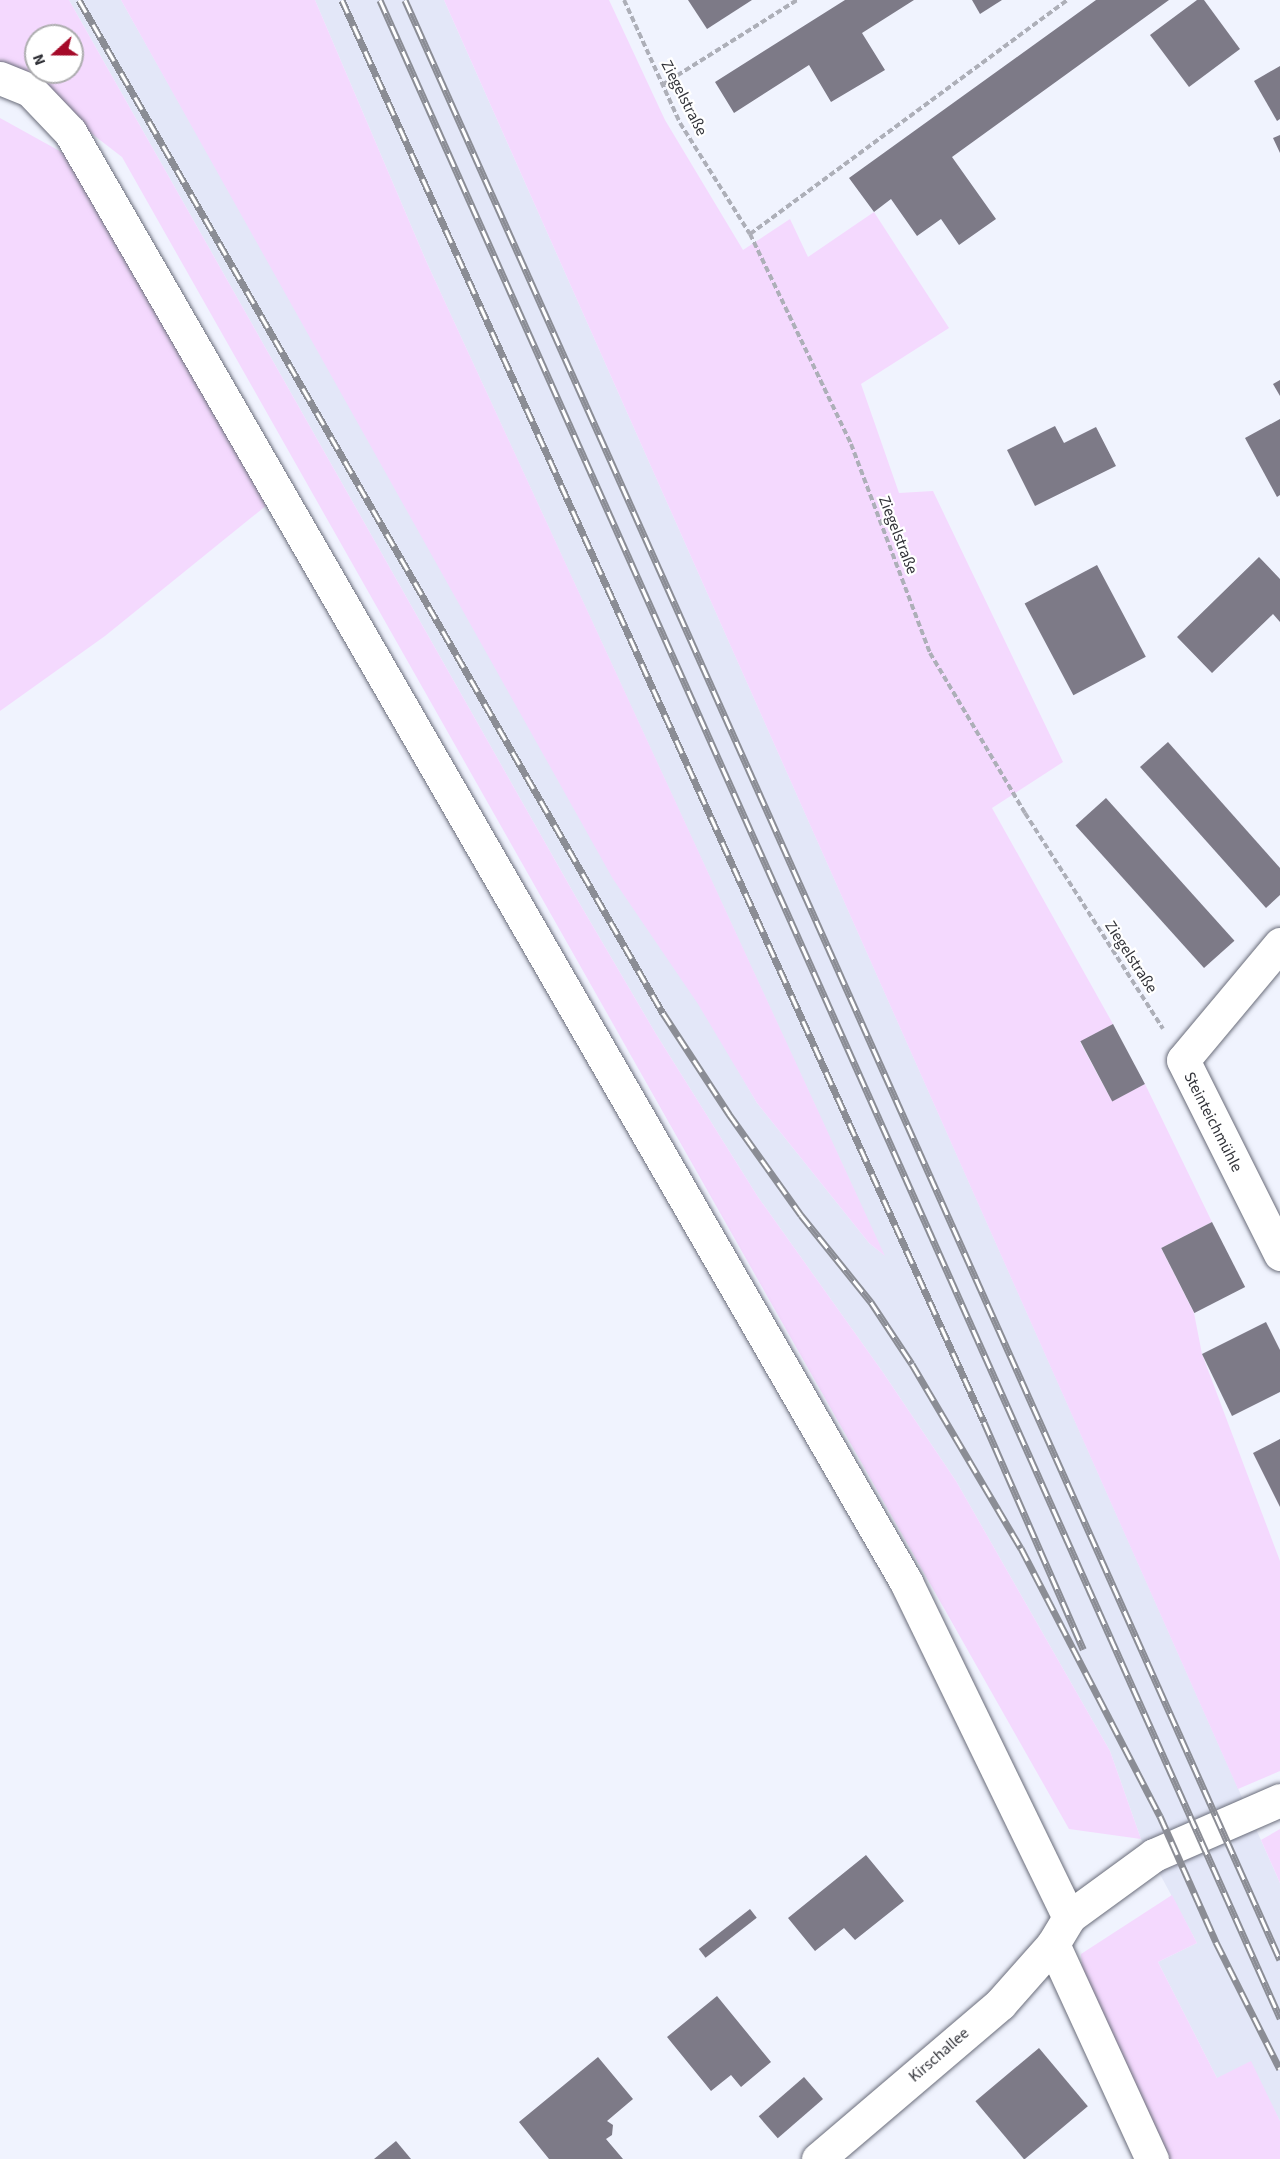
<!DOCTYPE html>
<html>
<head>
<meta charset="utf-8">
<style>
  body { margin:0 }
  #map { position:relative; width:1280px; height:2159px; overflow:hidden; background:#f0f3fe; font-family:"Source Sans 3",sans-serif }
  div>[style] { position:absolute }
  .built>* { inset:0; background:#e3e7f8 }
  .green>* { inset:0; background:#f4d9fe }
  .building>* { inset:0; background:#7d7a87; transform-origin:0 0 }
  .path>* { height:4px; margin-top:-2px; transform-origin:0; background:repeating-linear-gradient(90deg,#adafb8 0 6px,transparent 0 9px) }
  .roads { filter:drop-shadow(0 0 2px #6a6d7a) drop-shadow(0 0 2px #6a6d7a) }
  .minor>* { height:33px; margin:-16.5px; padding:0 16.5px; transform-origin:16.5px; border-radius:16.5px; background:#fff }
  .rail>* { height:7px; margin-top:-3.5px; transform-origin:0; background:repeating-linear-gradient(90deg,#fff 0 14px,#8b8d95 0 28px); box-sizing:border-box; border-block:2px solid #8b8d95 }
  span { translate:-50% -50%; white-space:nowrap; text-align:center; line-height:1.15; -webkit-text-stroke:4.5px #fff; paint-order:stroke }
  .street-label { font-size:16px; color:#313238 }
  .north { position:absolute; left:24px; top:24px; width:60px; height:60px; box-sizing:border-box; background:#fff; border:2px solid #adadaf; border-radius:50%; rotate:249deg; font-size:16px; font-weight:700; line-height:24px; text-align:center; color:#313238 }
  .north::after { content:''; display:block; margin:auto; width:21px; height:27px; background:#a50a29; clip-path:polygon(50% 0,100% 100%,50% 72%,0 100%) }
</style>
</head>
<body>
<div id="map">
  <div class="built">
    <i style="clip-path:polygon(69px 0,121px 0,260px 246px,757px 1103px,869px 1243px,884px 1255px,427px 263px,315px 0,444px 0,1280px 1883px,1280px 2121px,1271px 2105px,1217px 2078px,1158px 1962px,1197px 1943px,1141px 1839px,1110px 1751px,956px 1481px,882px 1371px,758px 1197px,656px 1034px,577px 899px)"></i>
  </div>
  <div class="green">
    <i style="clip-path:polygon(evenodd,0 0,69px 0,577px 899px,656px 1034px,758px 1197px,882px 1371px,956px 1481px,1110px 1751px,1141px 1839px,1069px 1829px,122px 157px,0 63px,0 0,36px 36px,72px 36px,72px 72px,36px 72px,36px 36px)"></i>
    <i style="clip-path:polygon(121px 0,315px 0,427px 263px,885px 1256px,869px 1243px,757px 1103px,698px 1004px,613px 879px)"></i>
    <i style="clip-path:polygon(444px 0,609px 0,665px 120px,743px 250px,790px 219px,808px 257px,874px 212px,949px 328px,861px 384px,899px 493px,933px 491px,1063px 762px,992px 808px,1113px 1024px,1080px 1042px,1112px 1101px,1145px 1084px,1212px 1222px,1161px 1248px,1194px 1313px,1202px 1354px,1280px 1561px,1280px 1771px,1238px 1789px)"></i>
    <i style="clip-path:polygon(0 118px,103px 175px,283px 492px,105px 636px,0 711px)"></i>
    <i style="clip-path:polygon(1280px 1829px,1280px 1883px,1261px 1840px)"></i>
    <i style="clip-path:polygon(1172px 1895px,1197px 1943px,1158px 1962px,1217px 2078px,1251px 2061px,1280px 2121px,1280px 2159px,1168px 2159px,1082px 1970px,1081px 1954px)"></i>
  </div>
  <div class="building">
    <i style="clip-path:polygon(688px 0,752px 0,707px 29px)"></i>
    <i style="clip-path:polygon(845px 0,914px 0,862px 33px,885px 70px,831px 102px,809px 65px,734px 113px,715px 82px)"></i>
    <i style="clip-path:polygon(972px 0,1002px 0,980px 14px)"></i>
    <i style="clip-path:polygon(1096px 0,1169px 0,952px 157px,996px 219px,959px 245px,941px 219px,917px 236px,891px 199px,874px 212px,849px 178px)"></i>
    <i style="clip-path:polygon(1197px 0,1204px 0,1240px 49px,1189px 87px,1150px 35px)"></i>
    <i style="clip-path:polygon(1280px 66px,1280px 119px,1277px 121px,1254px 81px)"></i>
    <i style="clip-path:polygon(1280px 135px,1280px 153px,1273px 138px)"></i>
    <i style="clip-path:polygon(1280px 380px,1280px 396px,1273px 384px)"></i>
    <i style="clip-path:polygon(1280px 419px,1280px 495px,1277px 497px,1245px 438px)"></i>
    <i style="clip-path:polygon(1055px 426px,1064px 443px,1096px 427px,1116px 466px,1035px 506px,1007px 450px)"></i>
    <i style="clip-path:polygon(1259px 557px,1280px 579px,1280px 622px,1273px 614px,1212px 673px,1177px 637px)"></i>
    <i style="left:1097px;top:565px;width:104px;height:82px;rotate:62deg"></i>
    <i style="clip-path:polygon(1168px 742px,1280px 868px,1280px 895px,1266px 908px,1140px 767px)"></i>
    <i style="left:1106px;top:798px;width:192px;height:41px;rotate:48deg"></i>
    <i style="left:1113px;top:1024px;width:68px;height:37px;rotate:62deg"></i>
    <i style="left:1212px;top:1222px;width:73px;height:57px;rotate:63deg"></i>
    <i style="clip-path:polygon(1266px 1322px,1280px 1350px,1280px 1392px,1232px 1416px,1202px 1354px)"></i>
    <i style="clip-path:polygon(1280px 1439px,1280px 1507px,1253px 1453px)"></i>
    <i style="clip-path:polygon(866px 1855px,904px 1901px,855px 1940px,844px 1928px,815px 1951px,788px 1918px)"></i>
    <i style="left:750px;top:1909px;width:11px;height:65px;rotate:52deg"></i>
    <i style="clip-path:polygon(717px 1996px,771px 2062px,741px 2087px,731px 2075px,711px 2091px,667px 2037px)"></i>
    <i style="left:1039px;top:2048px;width:76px;height:83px;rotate:50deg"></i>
    <i style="clip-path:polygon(598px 2057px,633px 2099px,607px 2121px,613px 2125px,612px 2135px,606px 2139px,623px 2159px,549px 2159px,519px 2122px)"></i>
    <i style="left:804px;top:2077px;width:29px;height:60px;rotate:49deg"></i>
    <i style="clip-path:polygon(396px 2141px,411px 2159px,374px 2159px)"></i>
  </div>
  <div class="path">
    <i style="left:624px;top:0;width:135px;rotate:65.5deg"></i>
    <i style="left:680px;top:123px;width:131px;rotate:57.8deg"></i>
    <i style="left:750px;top:234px;width:233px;rotate:64.3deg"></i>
    <i style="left:851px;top:444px;width:223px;rotate:69.3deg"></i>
    <i style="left:930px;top:653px;width:186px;rotate:59.3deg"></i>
    <i style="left:1025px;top:813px;width:256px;rotate:57.4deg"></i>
    <i style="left:662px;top:85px;width:160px;rotate:-32.2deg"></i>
    <i style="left:750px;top:234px;width:394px;rotate:-36.4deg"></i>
  </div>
  <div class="roads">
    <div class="minor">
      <i style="left:0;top:78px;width:32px;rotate:22deg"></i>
      <i style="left:30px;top:90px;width:58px;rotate:46.4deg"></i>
      <i style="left:70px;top:132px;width:1674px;rotate:60.03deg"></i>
      <i style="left:906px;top:1582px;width:373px;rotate:64.1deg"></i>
      <i style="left:1280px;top:944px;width:151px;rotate:129.9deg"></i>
      <i style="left:1183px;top:1060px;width:217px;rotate:63.4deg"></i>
      <i style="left:1053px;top:1944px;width:237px;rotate:65.3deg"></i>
      <i style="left:818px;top:2159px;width:239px;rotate:-40.4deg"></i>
      <i style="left:1000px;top:2004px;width:80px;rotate:-48.5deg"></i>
      <i style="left:1053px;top:1944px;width:31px;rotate:-59deg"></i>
      <i style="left:1069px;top:1917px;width:105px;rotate:-36.1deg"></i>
      <i style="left:1154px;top:1855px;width:137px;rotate:-23.6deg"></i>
    </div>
  </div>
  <div class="rail">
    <i style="left:79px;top:0;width:1169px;rotate:60.04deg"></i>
    <i style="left:663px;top:1013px;width:121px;rotate:56.8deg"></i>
    <i style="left:729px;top:1114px;width:124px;rotate:54.5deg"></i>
    <i style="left:801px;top:1215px;width:112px;rotate:51.2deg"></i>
    <i style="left:871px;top:1302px;width:74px;rotate:56.5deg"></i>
    <i style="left:912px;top:1364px;width:214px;rotate:59.4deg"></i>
    <i style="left:1021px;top:1548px;width:302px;rotate:62.6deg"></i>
    <i style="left:1160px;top:1816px;width:138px;rotate:66deg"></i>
    <i style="left:1216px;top:1942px;width:142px;rotate:63.3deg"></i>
    <i style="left:342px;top:0;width:1560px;rotate:65.7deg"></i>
    <i style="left:984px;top:1422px;width:248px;rotate:66.4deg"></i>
    <i style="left:380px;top:0;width:2210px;rotate:65.96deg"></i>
    <i style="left:405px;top:0;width:2146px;rotate:65.94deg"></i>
  </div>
  <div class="street-label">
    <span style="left:684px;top:98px;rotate:63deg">Ziegelstraße</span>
    <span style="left:898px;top:535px;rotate:69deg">Ziegelstraße</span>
    <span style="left:1131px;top:957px;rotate:57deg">Ziegelstraße</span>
    <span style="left:1213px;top:1122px;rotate:63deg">Steinteichmühle</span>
    <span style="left:939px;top:2055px;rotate:-41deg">Kirschallee</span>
  </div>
  <div class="north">N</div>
</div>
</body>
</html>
